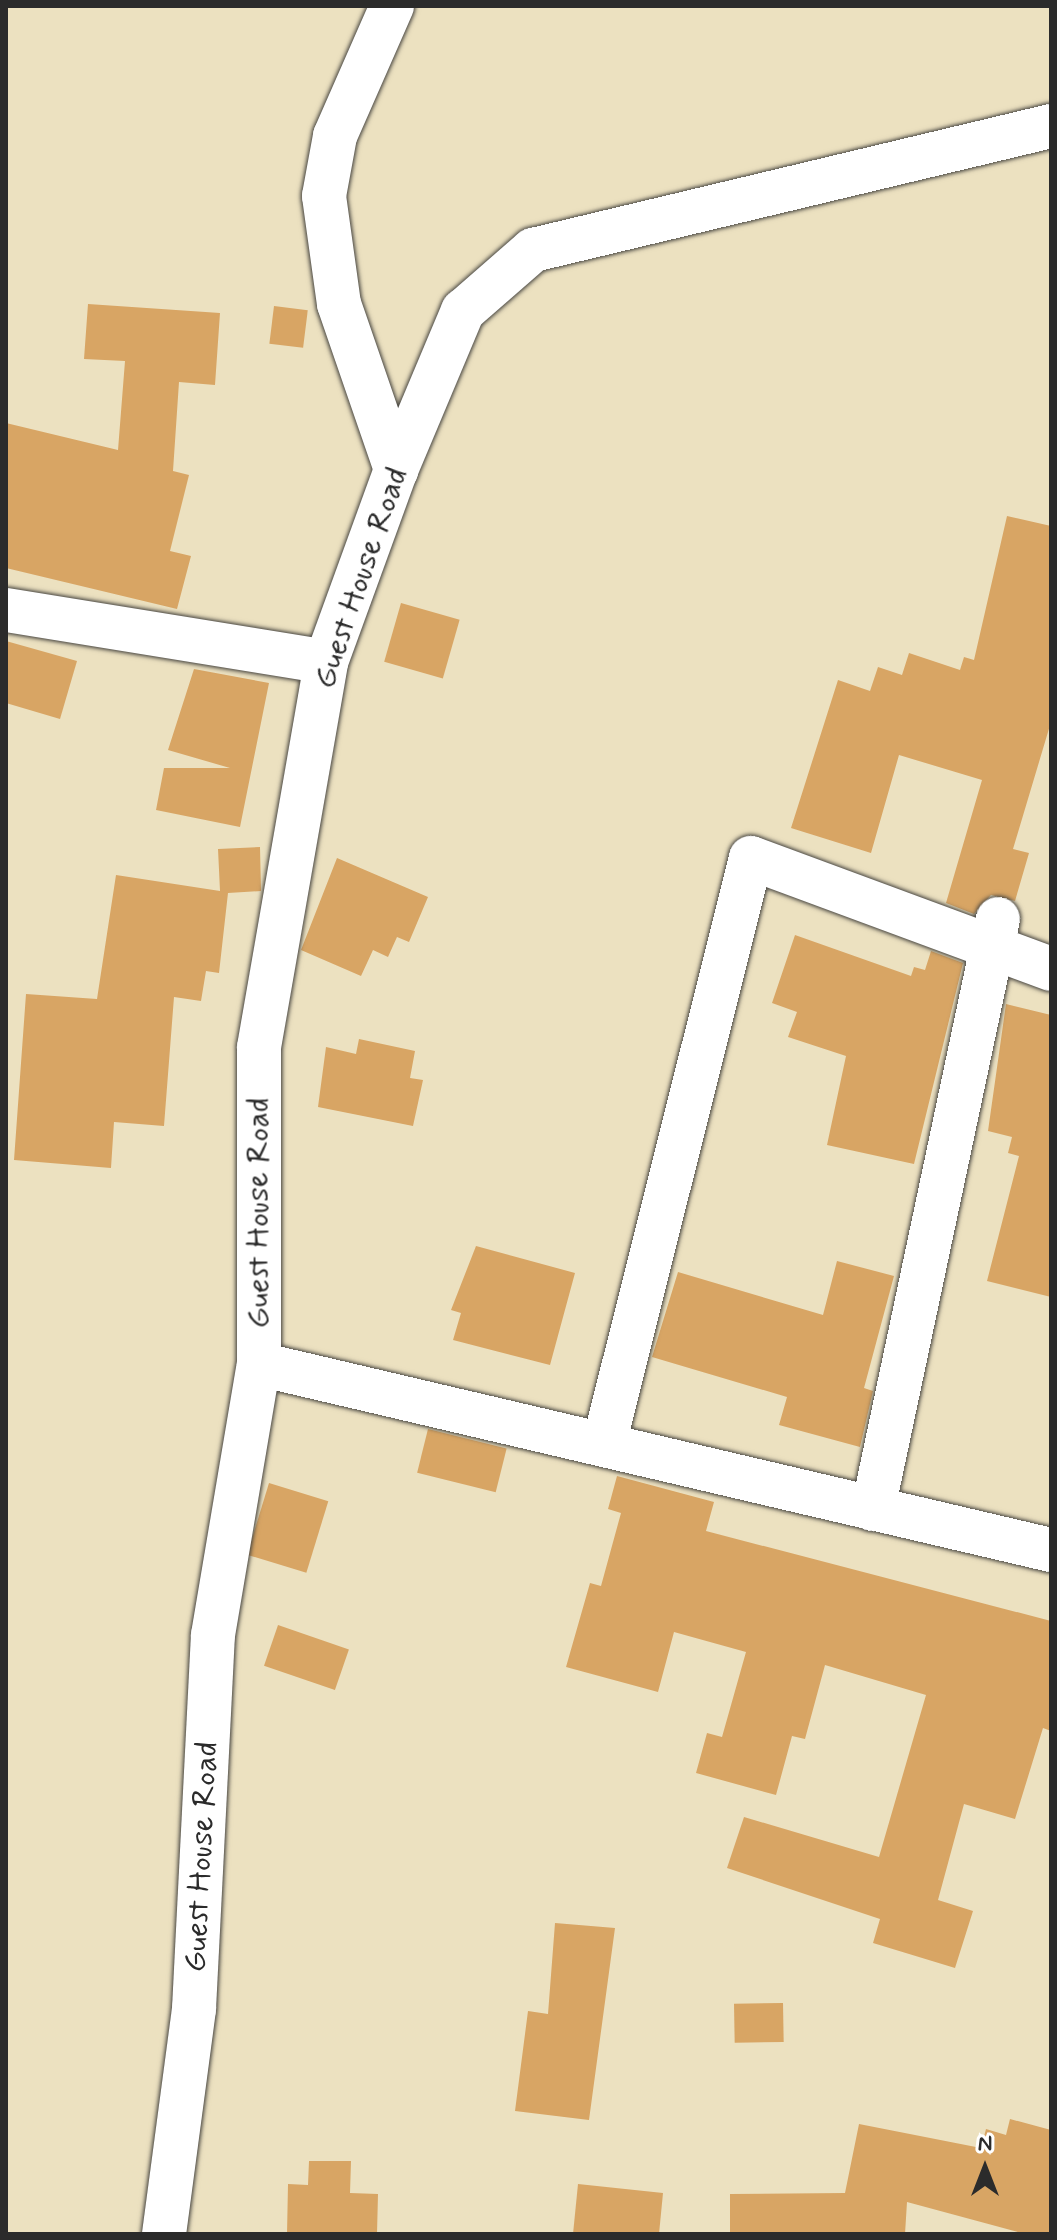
<!DOCTYPE html>
<html>
<head>
<meta charset="utf-8">
<style>
  body { margin:0 }
  #map { position:relative; width:1057px; height:2240px; overflow:hidden; background:#ece1c0; font-family:Mynerve,sans-serif }
  div>[style] { position:absolute }
  .building>* { inset:0; background:#d8a564; transform-origin:0 0 }
  .roads { filter:drop-shadow(0 0 2px #484641) drop-shadow(0 0 2px #484641) }
  .minor>* { height:44px; margin:-22px; padding:0 22px; transform-origin:22px; border-radius:22px; background:#fff }
  .major>* { height:44px; margin:-22px; padding:0 22px; transform-origin:22px; border-radius:22px; background:#fff }
  span { translate:-50% -50%; white-space:nowrap; text-align:center; line-height:1.15; -webkit-text-stroke:7px #fff; paint-order:stroke }
  .street-label { font-size:32px; color:#2b2b2b }
  .frame { position:absolute; inset:0; border:8px solid #2b2b2b; pointer-events:none }
  .north { position:absolute; left:945px; top:2128px; width:80px; height:80px; -webkit-text-stroke:6px #fff; paint-order:stroke; rotate:0deg; font-size:22px; font-weight:700; line-height:32px; text-align:center; color:#2b2b2b }
  .north::after { content:''; display:block; margin:auto; width:28px; height:36px; background:#2b2b2b; clip-path:polygon(50% 0,100% 100%,50% 72%,0 100%) }
</style>
</head>
<body>
<div id="map">
  <div class="building">
    <i style="clip-path:polygon(88px 304px,220px 313px,215px 385px,179px 382px,173px 471px,189px 475px,170px 551px,191px 556px,177px 609px,6px 568px,6px 423px,118px 450px,125px 361px,84px 359px)"></i>
    <i style="left:274px;top:306px;width:34px;height:38px;rotate:7deg"></i>
    <i style="clip-path:polygon(1007px 516px,1051px 526px,1051px 722px,1013px 849px,1029px 853px,1015px 901px,991px 895px,974px 914px,946px 903px,982px 780px,899px 755px,871px 853px,791px 828px,838px 680px,870px 691px,878px 667px,902px 675px,909px 653px,960px 670px,964px 657px,974px 660px)"></i>
    <i style="left:401px;top:603px;width:61px;height:61px;rotate:16deg"></i>
    <i style="clip-path:polygon(6px 641px,77px 661px,60px 719px,6px 703px)"></i>
    <i style="clip-path:polygon(194px 669px,269px 683px,240px 827px,156px 810px,164px 768px,230px 768px,168px 750px)"></i>
    <i style="clip-path:polygon(260px 847px,261px 891px,228px 893px,219px 973px,206px 971px,201px 1001px,174px 997px,164px 1126px,114px 1122px,111px 1168px,14px 1160px,26px 994px,97px 999px,116px 875px,220px 891px,218px 849px)"></i>
    <i style="clip-path:polygon(337px 858px,428px 897px,409px 942px,397px 937px,388px 957px,373px 950px,361px 976px,301px 950px)"></i>
    <i style="clip-path:polygon(795px 935px,911px 976px,914px 967px,925px 970px,931px 951px,963px 963px,914px 1164px,827px 1145px,846px 1056px,788px 1037px,797px 1012px,772px 1003px)"></i>
    <i style="clip-path:polygon(1006px 1004px,1051px 1015px,1051px 1297px,987px 1281px,1019px 1156px,1008px 1153px,1012px 1137px,988px 1131px)"></i>
    <i style="clip-path:polygon(359px 1039px,415px 1051px,410px 1078px,423px 1080px,413px 1126px,318px 1107px,326px 1047px,356px 1054px)"></i>
    <i style="clip-path:polygon(476px 1246px,575px 1273px,550px 1365px,453px 1340px,461px 1313px,451px 1310px)"></i>
    <i style="clip-path:polygon(837px 1261px,894px 1276px,864px 1388px,873px 1391px,860px 1447px,779px 1425px,787px 1397px,652px 1357px,678px 1272px,823px 1315px)"></i>
    <i style="left:428px;top:1429px;width:81px;height:45px;rotate:14deg"></i>
    <i style="clip-path:polygon(617px 1476px,714px 1502px,706px 1531px,1051px 1621px,1051px 1731px,1043px 1728px,1015px 1819px,964px 1804px,938px 1900px,973px 1911px,955px 1968px,873px 1943px,880px 1919px,727px 1868px,744px 1817px,879px 1857px,926px 1695px,825px 1665px,805px 1739px,792px 1736px,776px 1795px,696px 1773px,707px 1733px,722px 1737px,746px 1652px,674px 1632px,658px 1692px,566px 1667px,590px 1583px,601px 1586px,621px 1513px,608px 1509px)"></i>
    <i style="left:269px;top:1483px;width:62px;height:75px;rotate:17deg"></i>
    <i style="left:278px;top:1625px;width:75px;height:43px;rotate:19deg"></i>
    <i style="clip-path:polygon(555px 1923px,615px 1928px,589px 2120px,515px 2111px,528px 2011px,548px 2014px)"></i>
    <i style="left:783px;top:2003px;width:39px;height:49px;rotate:89deg"></i>
    <i style="clip-path:polygon(1010px 2119px,1051px 2130px,1051px 2234px,1025px 2234px,907px 2202px,905px 2234px,730px 2234px,730px 2194px,845px 2193px,859px 2124px,981px 2148px,986px 2129px,1006px 2135px)"></i>
    <i style="clip-path:polygon(309px 2161px,351px 2161px,350px 2193px,378px 2194px,377px 2234px,287px 2234px,288px 2184px,308px 2185px)"></i>
    <i style="clip-path:polygon(578px 2184px,663px 2193px,659px 2234px,573px 2234px)"></i>
  </div>
  <div class="roads">
    <div class="minor">
      <i style="left:392px;top:6px;width:142px;rotate:113.7deg"></i>
      <i style="left:335px;top:136px;width:61px;rotate:100.4deg"></i>
      <i style="left:324px;top:196px;width:109px;rotate:82.1deg"></i>
      <i style="left:339px;top:304px;width:176px;rotate:71deg"></i>
      <i style="left:6px;top:610px;width:324px;rotate:9.2deg"></i>
      <i style="left:259px;top:1364px;width:814px;rotate:13.22deg"></i>
      <i style="left:604px;top:1444px;width:604px;rotate:-75.92deg"></i>
      <i style="left:751px;top:858px;width:320px;rotate:20.3deg"></i>
      <i style="left:873px;top:1509px;width:603px;rotate:-78.04deg"></i>
    </div>
    <div class="major">
      <i style="left:164px;top:2234px;width:227px;rotate:-82.4deg"></i>
      <i style="left:194px;top:2009px;width:374px;rotate:-87.1deg"></i>
      <i style="left:213px;top:1635px;width:275px;rotate:-80.4deg"></i>
      <i style="left:259px;top:1364px;width:317px;rotate:-90deg"></i>
      <i style="left:259px;top:1047px;width:391px;rotate:-80.1deg"></i>
      <i style="left:326px;top:662px;width:204px;rotate:-70deg"></i>
      <i style="left:396px;top:470px;width:173px;rotate:-67.2deg"></i>
      <i style="left:463px;top:311px;width:93px;rotate:-41.1deg"></i>
      <i style="left:533px;top:250px;width:533px;rotate:-13.46deg"></i>
    </div>
  </div>
  <div class="street-label">
    <span style="left:361px;top:578px;rotate:-71deg">Guest House Road</span>
    <span style="left:259px;top:1213px;rotate:-90deg">Guest House Road</span>
    <span style="left:202px;top:1857px;rotate:-87deg">Guest House Road</span>
  </div>
  <div class="frame"></div>
  <div class="north">N</div>
</div>
</body>
</html>
